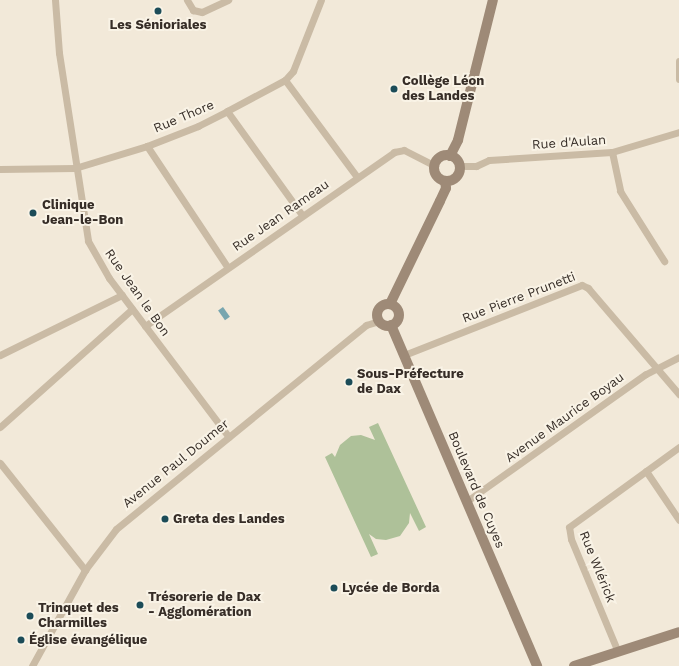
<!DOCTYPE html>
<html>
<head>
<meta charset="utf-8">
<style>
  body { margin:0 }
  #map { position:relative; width:679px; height:666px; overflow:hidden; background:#f2e9d9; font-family:"Work Sans",sans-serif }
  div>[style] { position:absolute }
  .green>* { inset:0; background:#aec199 }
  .water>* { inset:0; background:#78a6af; transform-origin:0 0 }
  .street>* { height:7px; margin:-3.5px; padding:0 3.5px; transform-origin:3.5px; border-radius:3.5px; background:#cabba5 }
  .secondary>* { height:10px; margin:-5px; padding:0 5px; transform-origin:5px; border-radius:5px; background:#9e8a77 }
  .secondary>.ring { margin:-5px; padding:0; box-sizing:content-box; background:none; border:10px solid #9e8a77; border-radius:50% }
  .dots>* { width:11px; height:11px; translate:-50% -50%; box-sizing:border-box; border:2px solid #f9f3e6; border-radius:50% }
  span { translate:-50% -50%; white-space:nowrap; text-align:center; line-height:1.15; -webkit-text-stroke:4px #f9f3e6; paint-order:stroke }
  .poi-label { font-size:13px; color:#362d27; font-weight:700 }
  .left { translate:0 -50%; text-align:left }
  .street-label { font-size:13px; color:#362d27 }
</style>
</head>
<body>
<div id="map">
  <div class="green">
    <i style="clip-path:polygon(378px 423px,426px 527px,419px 531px,410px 513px,409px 523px,400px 536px,386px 540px,376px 539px,369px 534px,378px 554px,371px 557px,325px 457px,332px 453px,335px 457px,340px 445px,351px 436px,361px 435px,375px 440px,369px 427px)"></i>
  </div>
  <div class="water">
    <i style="left:223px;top:307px;width:12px;height:6px;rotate:55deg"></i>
  </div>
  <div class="street">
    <i style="left:55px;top:0;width:53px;rotate:85.7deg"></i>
    <i style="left:59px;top:53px;width:190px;rotate:81.2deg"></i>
    <i style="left:88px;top:241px;width:43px;rotate:60.4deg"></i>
    <i style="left:109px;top:278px;width:199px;rotate:53deg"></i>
    <i style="left:187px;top:0;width:12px;rotate:59deg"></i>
    <i style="left:193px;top:10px;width:9px;rotate:13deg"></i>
    <i style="left:202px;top:12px;width:29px;rotate:-25deg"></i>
    <i style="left:679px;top:61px;width:18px;rotate:90deg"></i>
    <i style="left:285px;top:80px;width:121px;rotate:53.4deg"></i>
    <i style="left:227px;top:111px;width:128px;rotate:54.2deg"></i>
    <i style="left:147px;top:146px;width:146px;rotate:56.4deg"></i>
    <i style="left:612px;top:152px;width:40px;rotate:78deg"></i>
    <i style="left:620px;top:191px;width:83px;rotate:57.8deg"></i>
    <i style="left:460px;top:166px;width:16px"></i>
    <i style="left:476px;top:166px;width:14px;rotate:-25deg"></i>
    <i style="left:489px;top:160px;width:123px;rotate:-3.7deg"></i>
    <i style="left:612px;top:152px;width:70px;rotate:-16.6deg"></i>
    <i style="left:0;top:169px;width:75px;rotate:-0.8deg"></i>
    <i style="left:75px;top:168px;width:75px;rotate:-17deg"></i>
    <i style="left:147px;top:146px;width:55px;rotate:-21.4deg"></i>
    <i style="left:198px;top:126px;width:33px;rotate:-27deg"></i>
    <i style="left:227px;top:111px;width:66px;rotate:-28.1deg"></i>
    <i style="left:285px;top:80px;width:12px;rotate:-48deg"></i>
    <i style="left:293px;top:71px;width:76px;rotate:-68.5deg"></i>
    <i style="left:145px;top:326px;width:304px;rotate:-34.9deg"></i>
    <i style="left:394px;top:152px;width:10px;rotate:-11deg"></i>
    <i style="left:404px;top:150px;width:35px;rotate:27deg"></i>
    <i style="left:0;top:355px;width:136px;rotate:-26.2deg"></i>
    <i style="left:404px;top:355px;width:191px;rotate:-21.5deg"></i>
    <i style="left:582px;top:285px;width:7px;rotate:27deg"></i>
    <i style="left:588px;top:288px;width:140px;rotate:49.4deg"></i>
    <i style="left:0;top:427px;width:177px;rotate:-41.8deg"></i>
    <i style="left:0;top:463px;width:137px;rotate:51.5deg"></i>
    <i style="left:646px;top:471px;width:59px;rotate:56deg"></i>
    <i style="left:467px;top:501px;width:219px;rotate:-35.4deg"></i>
    <i style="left:646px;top:374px;width:37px;rotate:-27deg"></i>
    <i style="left:618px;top:652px;width:122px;rotate:-112.6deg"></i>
    <i style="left:571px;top:539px;width:12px;rotate:-99deg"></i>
    <i style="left:569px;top:527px;width:136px;rotate:-36deg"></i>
    <i style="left:32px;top:666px;width:110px;rotate:-61.1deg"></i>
    <i style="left:85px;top:570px;width:51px;rotate:-52.9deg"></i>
    <i style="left:116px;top:529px;width:323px;rotate:-39.2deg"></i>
    <i style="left:366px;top:325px;width:14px;rotate:-17deg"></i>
  </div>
  <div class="secondary">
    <i class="ring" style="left:434px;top:155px;width:16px;height:16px"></i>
    <i style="left:450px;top:156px;width:18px;rotate:-63deg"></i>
    <i style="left:458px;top:140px;width:144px;rotate:-76deg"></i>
    <i style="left:390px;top:304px;width:114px;rotate:-64.1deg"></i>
    <i style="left:440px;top:201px;width:14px;rotate:-65deg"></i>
    <i style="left:446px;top:188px;width:7px;rotate:-98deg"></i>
    <i class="ring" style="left:377px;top:304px;width:12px;height:12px"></i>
    <i style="left:391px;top:325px;width:371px;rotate:66.8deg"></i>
    <i style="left:574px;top:666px;width:110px;rotate:-17.9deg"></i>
  </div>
  <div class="dots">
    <i style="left:158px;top:11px;background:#1c4c58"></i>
    <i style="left:394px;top:89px;background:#1c4c58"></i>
    <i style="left:33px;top:213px;background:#1c4c58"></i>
    <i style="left:349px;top:382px;background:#1c4c58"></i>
    <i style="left:165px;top:519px;background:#1c4c58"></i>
    <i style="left:334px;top:588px;background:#1c4c58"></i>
    <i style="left:140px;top:605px;background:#1c4c58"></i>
    <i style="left:30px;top:616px;background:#1c4c58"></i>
    <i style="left:21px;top:640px;background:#1c4c58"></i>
  </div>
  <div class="poi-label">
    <span style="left:158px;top:25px">Les Sénioriales</span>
    <span class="left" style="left:402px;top:89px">Collège Léon<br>des Landes</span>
    <span class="left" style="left:42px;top:213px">Clinique<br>Jean-le-Bon</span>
    <span class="left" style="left:357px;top:382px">Sous-Préfecture<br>de Dax</span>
    <span class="left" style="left:173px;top:519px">Greta des Landes</span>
    <span class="left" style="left:342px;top:588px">Lycée de Borda</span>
    <span class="left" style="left:148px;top:605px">Trésorerie de Dax<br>- Agglomération</span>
    <span class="left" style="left:38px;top:616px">Trinquet des<br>Charmilles</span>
    <span class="left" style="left:29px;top:640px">Église évangélique</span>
  </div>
  <div class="street-label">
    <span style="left:184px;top:117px;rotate:-23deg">Rue Thore</span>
    <span style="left:569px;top:143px;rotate:-4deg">Rue d'Aulan</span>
    <span style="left:281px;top:216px;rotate:-35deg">Rue Jean Rameau</span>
    <span style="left:137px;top:293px;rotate:55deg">Rue Jean le Bon</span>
    <span style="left:519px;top:298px;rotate:-21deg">Rue Pierre Prunetti</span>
    <span style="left:565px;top:418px;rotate:-36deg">Avenue Maurice Boyau</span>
    <span style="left:176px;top:464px;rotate:-39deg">Avenue Paul Doumer</span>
    <span style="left:476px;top:490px;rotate:67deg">Boulevard de Cuyes</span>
    <span style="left:597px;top:567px;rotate:68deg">Rue Wlérick</span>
  </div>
</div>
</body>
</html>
